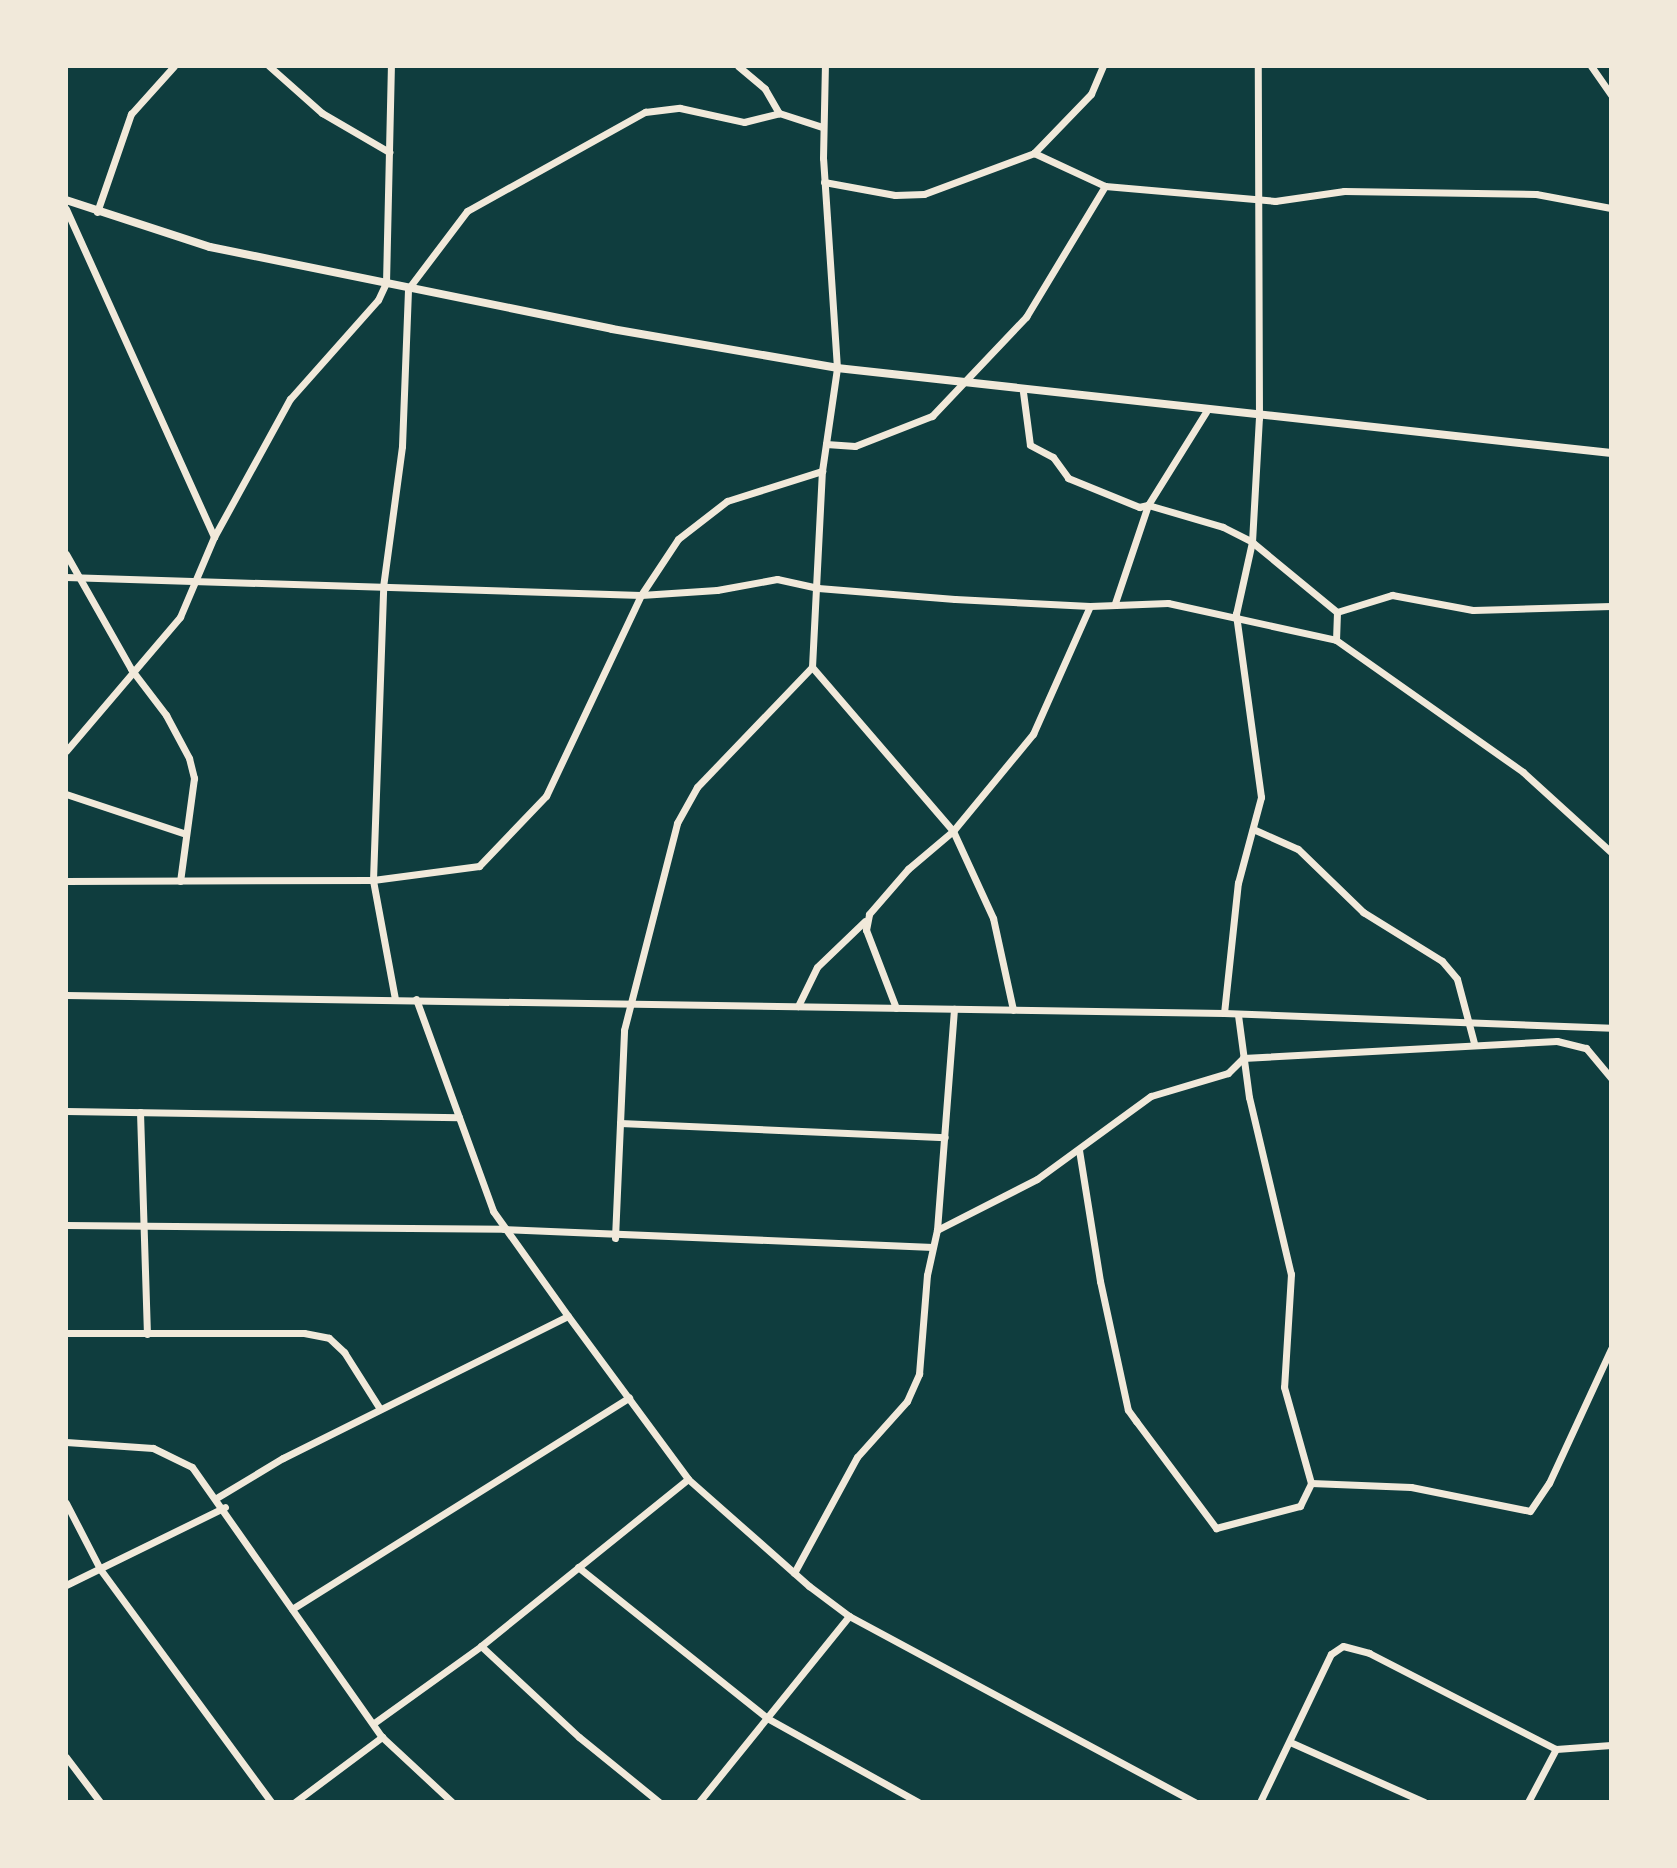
<!DOCTYPE html>
<html>
<head>
<meta charset="utf-8">
<style>
  body { margin:0 }
  #map { position:relative; width:1677px; height:1868px; overflow:hidden; background:#0f3d3e; font-family:Rubik,sans-serif }
  div>[style] { position:absolute }
  .minor>* { height:7px; margin:-3.5px; padding:0 3.5px; transform-origin:3.5px; border-radius:3.5px; background:#f1e9da }
  .tertiary>* { height:8px; margin:-4px; padding:0 4px; transform-origin:4px; border-radius:4px; background:#f1e9da }
  span { translate:-50% -50%; white-space:nowrap; text-align:center; line-height:1.15; -webkit-text-stroke:6px #f1e9da; paint-order:stroke }
  .frame { position:absolute; inset:0; border:68px solid #f1e9da; pointer-events:none }
</style>
</head>
<body>
<div id="map">
  <div class="minor">
    <i style="left:269px;top:66px;width:71px;rotate:41.6deg"></i>
    <i style="left:322px;top:113px;width:78px;rotate:30.2deg"></i>
    <i style="left:738px;top:66px;width:35px;rotate:40deg"></i>
    <i style="left:765px;top:89px;width:28px;rotate:60deg"></i>
    <i style="left:779px;top:113px;width:45px;rotate:18deg"></i>
    <i style="left:1591px;top:66px;width:35px;rotate:55deg"></i>
    <i style="left:1034px;top:153px;width:78px;rotate:24.9deg"></i>
    <i style="left:1105px;top:186px;width:171px;rotate:5deg"></i>
    <i style="left:1275px;top:201px;width:70px;rotate:-8.2deg"></i>
    <i style="left:1344px;top:191px;width:192px;rotate:0.9deg"></i>
    <i style="left:1536px;top:194px;width:76px;rotate:10.6deg"></i>
    <i style="left:824px;top:182px;width:72px;rotate:10.4deg"></i>
    <i style="left:895px;top:195px;width:29px;rotate:-2deg"></i>
    <i style="left:924px;top:194px;width:117px;rotate:-20.4deg"></i>
    <i style="left:1034px;top:153px;width:82px;rotate:-46deg"></i>
    <i style="left:1091px;top:94px;width:30px;rotate:-67deg"></i>
    <i style="left:66px;top:209px;width:360px;rotate:65.7deg"></i>
    <i style="left:97px;top:212px;width:104px;rotate:-70.9deg"></i>
    <i style="left:131px;top:114px;width:64px;rotate:-48.1deg"></i>
    <i style="left:1023px;top:392px;width:53px;rotate:82.5deg"></i>
    <i style="left:1030px;top:445px;width:26px;rotate:28deg"></i>
    <i style="left:1053px;top:457px;width:26px;rotate:54deg"></i>
    <i style="left:1068px;top:478px;width:77px;rotate:22.2deg"></i>
    <i style="left:1139px;top:507px;width:9px;rotate:-13deg"></i>
    <i style="left:1148px;top:505px;width:78px;rotate:16.3deg"></i>
    <i style="left:1223px;top:527px;width:33px;rotate:27deg"></i>
    <i style="left:1252px;top:542px;width:110px;rotate:39.5deg"></i>
    <i style="left:1337px;top:612px;width:28px;rotate:92deg"></i>
    <i style="left:1336px;top:640px;width:229px;rotate:35.2deg"></i>
    <i style="left:1523px;top:772px;width:119px;rotate:42.3deg"></i>
    <i style="left:826px;top:444px;width:29px;rotate:4deg"></i>
    <i style="left:855px;top:446px;width:83px;rotate:-21.3deg"></i>
    <i style="left:932px;top:416px;width:137px;rotate:-46.5deg"></i>
    <i style="left:1026px;top:317px;width:153px;rotate:-58.9deg"></i>
    <i style="left:66px;top:554px;width:132px;rotate:60.5deg"></i>
    <i style="left:131px;top:669px;width:58px;rotate:52.7deg"></i>
    <i style="left:166px;top:715px;width:49px;rotate:61.9deg"></i>
    <i style="left:189px;top:758px;width:21px;rotate:76deg"></i>
    <i style="left:194px;top:778px;width:104px;rotate:97.7deg"></i>
    <i style="left:66px;top:577px;width:575px;rotate:1.79deg"></i>
    <i style="left:641px;top:595px;width:76px;rotate:-3.8deg"></i>
    <i style="left:717px;top:590px;width:61px;rotate:-10.4deg"></i>
    <i style="left:777px;top:579px;width:42px;rotate:12.4deg"></i>
    <i style="left:818px;top:588px;width:137px;rotate:4.6deg"></i>
    <i style="left:955px;top:599px;width:135px;rotate:3deg"></i>
    <i style="left:1090px;top:606px;width:78px;rotate:-2.2deg"></i>
    <i style="left:1168px;top:603px;width:172px;rotate:12.4deg"></i>
    <i style="left:1115px;top:603px;width:103px;rotate:-71.4deg"></i>
    <i style="left:1148px;top:505px;width:110px;rotate:-58.1deg"></i>
    <i style="left:1337px;top:612px;width:58px;rotate:-17.2deg"></i>
    <i style="left:1392px;top:595px;width:82px;rotate:10.5deg"></i>
    <i style="left:1473px;top:610px;width:138px;rotate:-1.7deg"></i>
    <i style="left:812px;top:667px;width:216px;rotate:49.3deg"></i>
    <i style="left:953px;top:831px;width:96px;rotate:65.3deg"></i>
    <i style="left:993px;top:918px;width:94px;rotate:77.7deg"></i>
    <i style="left:66px;top:751px;width:176px;rotate:-49.6deg"></i>
    <i style="left:180px;top:617px;width:87px;rotate:-67deg"></i>
    <i style="left:214px;top:537px;width:158px;rotate:-61.2deg"></i>
    <i style="left:290px;top:399px;width:132px;rotate:-48.4deg"></i>
    <i style="left:378px;top:300px;width:19px;rotate:-65deg"></i>
    <i style="left:386px;top:283px;width:217px;rotate:-88.7deg"></i>
    <i style="left:66px;top:794px;width:123px;rotate:18.4deg"></i>
    <i style="left:1253px;top:829px;width:49px;rotate:24deg"></i>
    <i style="left:1298px;top:849px;width:91px;rotate:44.1deg"></i>
    <i style="left:1363px;top:912px;width:93px;rotate:31.8deg"></i>
    <i style="left:1442px;top:961px;width:23px;rotate:50deg"></i>
    <i style="left:1457px;top:979px;width:66px;rotate:75.1deg"></i>
    <i style="left:66px;top:881px;width:307px;rotate:-0.2deg"></i>
    <i style="left:373px;top:880px;width:107px;rotate:-7.5deg"></i>
    <i style="left:479px;top:866px;width:97px;rotate:-46.3deg"></i>
    <i style="left:546px;top:796px;width:222px;rotate:-64.7deg"></i>
    <i style="left:641px;top:595px;width:67px;rotate:-56.5deg"></i>
    <i style="left:678px;top:539px;width:62px;rotate:-37.8deg"></i>
    <i style="left:727px;top:501px;width:100px;rotate:-17.5deg"></i>
    <i style="left:66px;top:995px;width:1158px;rotate:0.89deg"></i>
    <i style="left:1224px;top:1013px;width:387px;rotate:2.2deg"></i>
    <i style="left:395px;top:999px;width:121px;rotate:-100.5deg"></i>
    <i style="left:373px;top:880px;width:293px;rotate:-88deg"></i>
    <i style="left:383px;top:587px;width:142px;rotate:-82.3deg"></i>
    <i style="left:402px;top:446px;width:157px;rotate:-87.8deg"></i>
    <i style="left:408px;top:289px;width:98px;rotate:-52.9deg"></i>
    <i style="left:467px;top:211px;width:204px;rotate:-29.1deg"></i>
    <i style="left:645px;top:112px;width:35px;rotate:-7deg"></i>
    <i style="left:680px;top:108px;width:66px;rotate:12.3deg"></i>
    <i style="left:744px;top:122px;width:36px;rotate:-14deg"></i>
    <i style="left:416px;top:999px;width:226px;rotate:70deg"></i>
    <i style="left:493px;top:1211px;width:129px;rotate:54.5deg"></i>
    <i style="left:798px;top:1006px;width:43px;rotate:-64deg"></i>
    <i style="left:817px;top:967px;width:66px;rotate:-43.8deg"></i>
    <i style="left:896px;top:1008px;width:84px;rotate:-111deg"></i>
    <i style="left:866px;top:930px;width:16px;rotate:-79deg"></i>
    <i style="left:869px;top:914px;width:60px;rotate:-49.1deg"></i>
    <i style="left:908px;top:869px;width:59px;rotate:-40.2deg"></i>
    <i style="left:953px;top:831px;width:126px;rotate:-50.5deg"></i>
    <i style="left:1033px;top:734px;width:140px;rotate:-66deg"></i>
    <i style="left:1224px;top:1013px;width:131px;rotate:-83.9deg"></i>
    <i style="left:1238px;top:883px;width:89px;rotate:-75deg"></i>
    <i style="left:1261px;top:797px;width:185px;rotate:-97.8deg"></i>
    <i style="left:1236px;top:614px;width:74px;rotate:-77.5deg"></i>
    <i style="left:1252px;top:542px;width:124px;rotate:-86.8deg"></i>
    <i style="left:1259px;top:418px;width:352px;rotate:-90.2deg"></i>
    <i style="left:1238px;top:1015px;width:83px;rotate:82.4deg"></i>
    <i style="left:1249px;top:1097px;width:182px;rotate:76.7deg"></i>
    <i style="left:1291px;top:1274px;width:113px;rotate:93.5deg"></i>
    <i style="left:1284px;top:1387px;width:100px;rotate:74.3deg"></i>
    <i style="left:66px;top:1111px;width:393px;rotate:0.9deg"></i>
    <i style="left:140px;top:1112px;width:222px;rotate:88.2deg"></i>
    <i style="left:620px;top:1123px;width:325px;rotate:2.5deg"></i>
    <i style="left:1079px;top:1150px;width:133px;rotate:80.9deg"></i>
    <i style="left:1100px;top:1281px;width:132px;rotate:77.8deg"></i>
    <i style="left:1128px;top:1410px;width:14px;rotate:54deg"></i>
    <i style="left:1136px;top:1421px;width:134px;rotate:53.2deg"></i>
    <i style="left:1216px;top:1528px;width:87px;rotate:-14.7deg"></i>
    <i style="left:1300px;top:1506px;width:25px;rotate:-64deg"></i>
    <i style="left:66px;top:1225px;width:438px;rotate:0.5deg"></i>
    <i style="left:504px;top:1229px;width:429px;rotate:2.4deg"></i>
    <i style="left:937px;top:1230px;width:112px;rotate:-27deg"></i>
    <i style="left:1037px;top:1179px;width:141px;rotate:-36.1deg"></i>
    <i style="left:1151px;top:1096px;width:80px;rotate:-16.6deg"></i>
    <i style="left:1228px;top:1073px;width:21px;rotate:-45deg"></i>
    <i style="left:1243px;top:1058px;width:314px;rotate:-3.1deg"></i>
    <i style="left:1557px;top:1041px;width:30px;rotate:14deg"></i>
    <i style="left:1586px;top:1048px;width:39px;rotate:50deg"></i>
    <i style="left:615px;top:1238px;width:208px;rotate:-87.5deg"></i>
    <i style="left:624px;top:1030px;width:214px;rotate:-75.6deg"></i>
    <i style="left:677px;top:823px;width:41px;rotate:-60.9deg"></i>
    <i style="left:697px;top:787px;width:166px;rotate:-46.2deg"></i>
    <i style="left:812px;top:667px;width:196px;rotate:-87.1deg"></i>
    <i style="left:822px;top:471px;width:104px;rotate:-81.7deg"></i>
    <i style="left:837px;top:368px;width:210px;rotate:-93.8deg"></i>
    <i style="left:823px;top:158px;width:92px;rotate:-88.8deg"></i>
    <i style="left:66px;top:1333px;width:238px"></i>
    <i style="left:304px;top:1333px;width:25px;rotate:11deg"></i>
    <i style="left:329px;top:1338px;width:21px;rotate:43deg"></i>
    <i style="left:344px;top:1352px;width:67px;rotate:57.7deg"></i>
    <i style="left:66px;top:1442px;width:87px;rotate:3.9deg"></i>
    <i style="left:153px;top:1448px;width:43px;rotate:26deg"></i>
    <i style="left:192px;top:1467px;width:330px;rotate:54.9deg"></i>
    <i style="left:382px;top:1737px;width:96px;rotate:42.9deg"></i>
    <i style="left:1311px;top:1483px;width:100px;rotate:2.3deg"></i>
    <i style="left:1411px;top:1487px;width:121px;rotate:11.4deg"></i>
    <i style="left:1530px;top:1511px;width:34px;rotate:-56deg"></i>
    <i style="left:1549px;top:1483px;width:148px;rotate:-65.2deg"></i>
    <i style="left:218px;top:1497px;width:76px;rotate:-31deg"></i>
    <i style="left:283px;top:1458px;width:318px;rotate:-26.5deg"></i>
    <i style="left:568px;top:1316px;width:202px;rotate:53.6deg"></i>
    <i style="left:688px;top:1479px;width:162px;rotate:41.5deg"></i>
    <i style="left:809px;top:1586px;width:50px;rotate:36.9deg"></i>
    <i style="left:849px;top:1616px;width:393px;rotate:28.3deg"></i>
    <i style="left:66px;top:1503px;width:74px;rotate:62.7deg"></i>
    <i style="left:100px;top:1569px;width:289px;rotate:53.7deg"></i>
    <i style="left:578px;top:1567px;width:242px;rotate:38.6deg"></i>
    <i style="left:767px;top:1718px;width:173px;rotate:29.1deg"></i>
    <i style="left:794px;top:1573px;width:132px;rotate:-61.5deg"></i>
    <i style="left:857px;top:1457px;width:75px;rotate:-48.2deg"></i>
    <i style="left:907px;top:1401px;width:30px;rotate:-66deg"></i>
    <i style="left:919px;top:1374px;width:99px;rotate:-85.4deg"></i>
    <i style="left:927px;top:1275px;width:46px;rotate:-77.5deg"></i>
    <i style="left:937px;top:1230px;width:222px;rotate:-85.6deg"></i>
    <i style="left:66px;top:1585px;width:177px;rotate:-26.1deg"></i>
    <i style="left:292px;top:1609px;width:398px;rotate:-32.1deg"></i>
    <i style="left:481px;top:1646px;width:134px;rotate:42.9deg"></i>
    <i style="left:579px;top:1737px;width:103px;rotate:39.1deg"></i>
    <i style="left:374px;top:1723px;width:132px;rotate:-35.7deg"></i>
    <i style="left:481px;top:1646px;width:266px;rotate:-38.9deg"></i>
    <i style="left:1290px;top:1742px;width:147px;rotate:24.1deg"></i>
    <i style="left:66px;top:1757px;width:56px;rotate:52.9deg"></i>
    <i style="left:295px;top:1802px;width:109px;rotate:-36.8deg"></i>
    <i style="left:699px;top:1802px;width:239px;rotate:-51.1deg"></i>
    <i style="left:1260px;top:1802px;width:164px;rotate:-64.4deg"></i>
    <i style="left:1331px;top:1654px;width:14px;rotate:-34deg"></i>
    <i style="left:1343px;top:1646px;width:27px;rotate:15deg"></i>
    <i style="left:1369px;top:1653px;width:210px;rotate:27.2deg"></i>
    <i style="left:1556px;top:1749px;width:55px;rotate:-4.2deg"></i>
    <i style="left:1528px;top:1802px;width:60px;rotate:-62.2deg"></i>
  </div>
  <div class="tertiary">
    <i style="left:66px;top:200px;width:151px;rotate:18.1deg"></i>
    <i style="left:210px;top:247px;width:410px;rotate:11.5deg"></i>
    <i style="left:612px;top:329px;width:228px;rotate:9.8deg"></i>
    <i style="left:837px;top:368px;width:779px;rotate:6.27deg"></i>
  </div>
  <div class="frame"></div>
</div>
</body>
</html>
